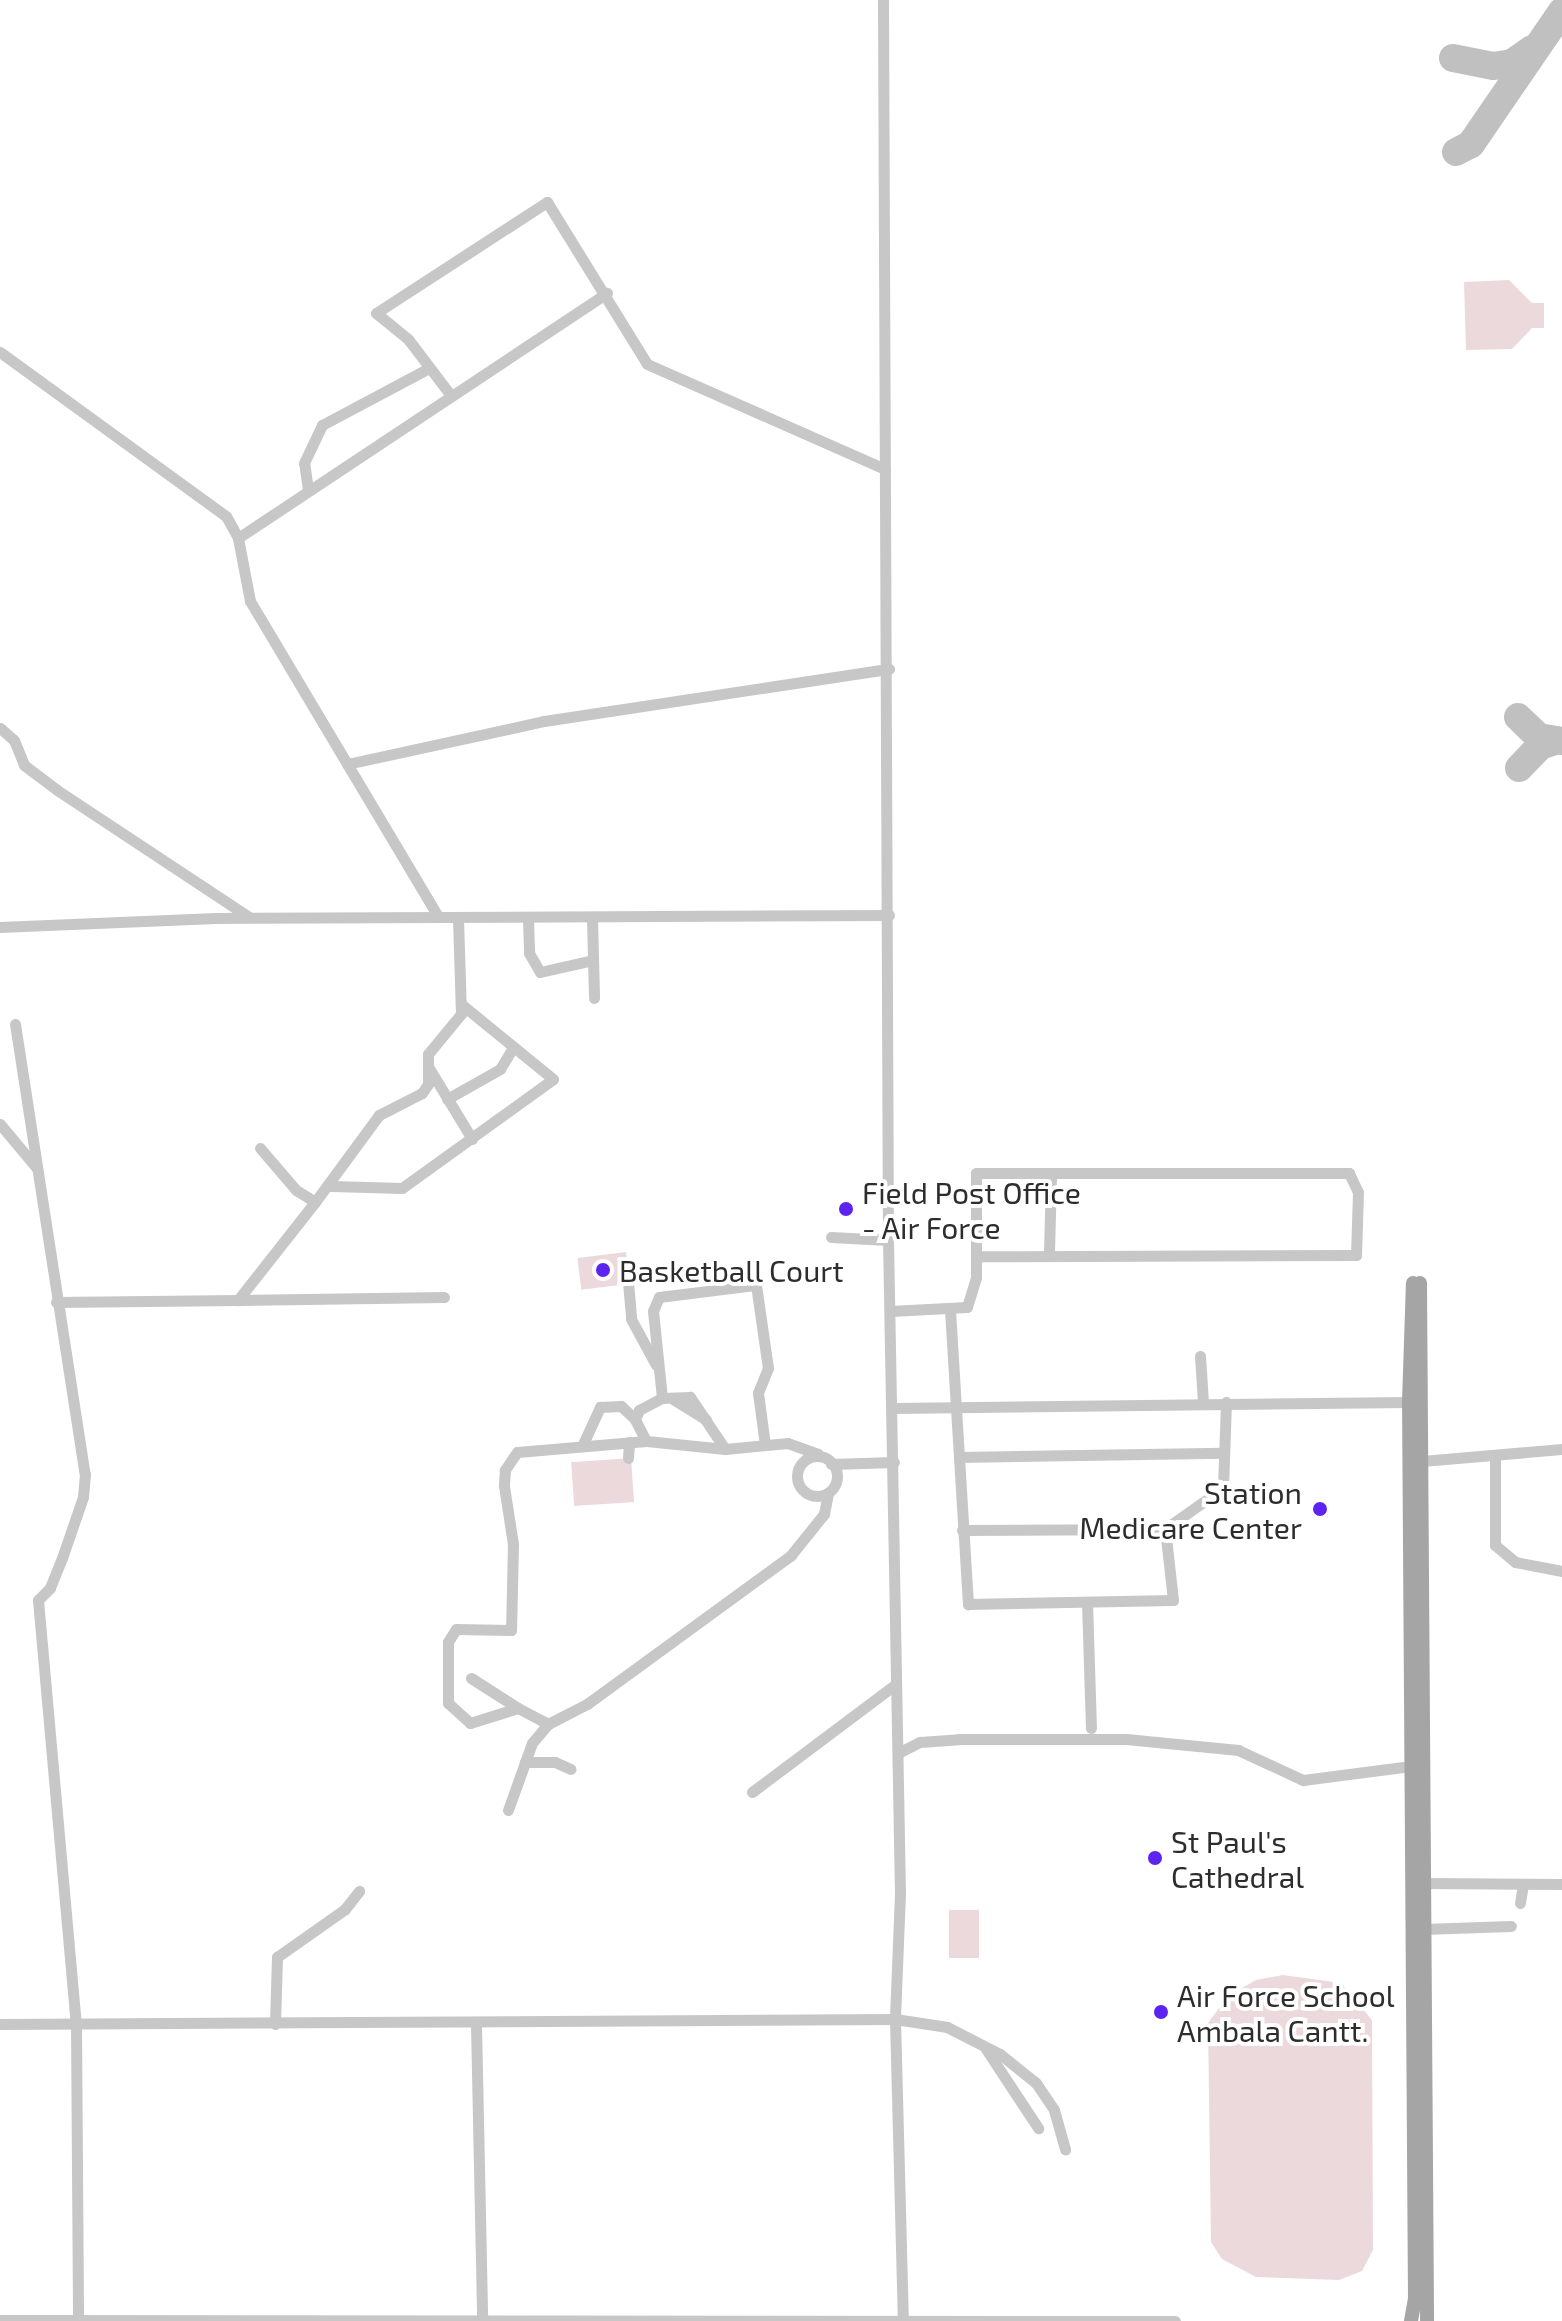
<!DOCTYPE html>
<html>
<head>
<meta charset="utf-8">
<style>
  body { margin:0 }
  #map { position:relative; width:1562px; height:2321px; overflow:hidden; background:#fff; font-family:"Exo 2",sans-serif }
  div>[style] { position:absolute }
  .green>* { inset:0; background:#ecd9dc; transform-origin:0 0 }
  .taxiway>* { height:28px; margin:-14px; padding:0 14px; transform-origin:14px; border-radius:14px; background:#c0c0c0 }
  .minor>* { height:11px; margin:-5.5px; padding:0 5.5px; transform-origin:5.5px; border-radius:5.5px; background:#c7c7c7 }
  .minor>.ring { margin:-5.5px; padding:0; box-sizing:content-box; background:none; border:11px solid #c7c7c7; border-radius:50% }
  .major>* { height:14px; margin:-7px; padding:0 7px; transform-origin:7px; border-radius:7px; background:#a5a5a5 }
  .dots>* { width:22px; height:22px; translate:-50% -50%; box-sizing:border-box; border:4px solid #fff; border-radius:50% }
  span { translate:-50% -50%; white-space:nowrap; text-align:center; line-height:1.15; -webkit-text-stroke:8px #fff; paint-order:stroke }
  .poi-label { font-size:30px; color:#2d2d2d }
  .left { translate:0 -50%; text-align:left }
  .right { translate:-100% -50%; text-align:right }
</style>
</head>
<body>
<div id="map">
  <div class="green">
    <i style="clip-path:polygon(1509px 280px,1532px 303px,1544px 303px,1544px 328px,1532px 328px,1512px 349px,1466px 350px,1464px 282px)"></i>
    <i style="left:626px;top:1252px;width:32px;height:49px;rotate:83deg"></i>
    <i style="left:631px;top:1458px;width:44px;height:60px;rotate:86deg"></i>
    <i style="left:949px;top:1910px;width:30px;height:48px"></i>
    <i style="clip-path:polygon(1283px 1975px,1341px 1983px,1372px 2020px,1373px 2250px,1362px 2271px,1339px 2280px,1256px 2277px,1222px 2259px,1211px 2242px,1208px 2023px,1228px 1996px,1256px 1980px)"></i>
  </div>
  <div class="taxiway">
    <i style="left:1453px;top:58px;width:41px;rotate:11.3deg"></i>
    <i style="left:1493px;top:66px;width:19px;rotate:-9deg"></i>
    <i style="left:1512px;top:63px;width:24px;rotate:-35deg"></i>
    <i style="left:1456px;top:152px;width:17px;rotate:-28deg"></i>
    <i style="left:1471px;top:144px;width:161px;rotate:-55.6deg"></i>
    <i style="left:1518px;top:717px;width:29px;rotate:44deg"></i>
    <i style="left:1539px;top:737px;width:23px;rotate:10deg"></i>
    <i style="left:1519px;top:768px;width:30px;rotate:-46deg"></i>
    <i style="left:1540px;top:746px;width:16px;rotate:-18deg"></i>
  </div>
  <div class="minor">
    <i style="left:883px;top:0;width:1240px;rotate:89.77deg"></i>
    <i style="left:888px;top:1240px;width:653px;rotate:88.95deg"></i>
    <i style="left:900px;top:1893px;width:126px;rotate:92.3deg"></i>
    <i style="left:895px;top:2019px;width:302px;rotate:88.5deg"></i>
    <i style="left:0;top:352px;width:279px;rotate:36deg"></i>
    <i style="left:226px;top:516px;width:25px;rotate:61deg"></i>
    <i style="left:238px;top:538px;width:64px;rotate:79.2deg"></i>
    <i style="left:250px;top:601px;width:365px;rotate:59.2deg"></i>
    <i style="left:449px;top:393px;width:68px;rotate:-127.2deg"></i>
    <i style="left:408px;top:339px;width:41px;rotate:-140.9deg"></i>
    <i style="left:376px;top:313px;width:204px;rotate:-33deg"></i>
    <i style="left:547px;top:202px;width:190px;rotate:58.3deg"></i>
    <i style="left:647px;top:364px;width:260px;rotate:23.8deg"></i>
    <i style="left:308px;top:490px;width:27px;rotate:-98deg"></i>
    <i style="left:304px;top:463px;width:42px;rotate:-64.7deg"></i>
    <i style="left:322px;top:425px;width:121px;rotate:-28deg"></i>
    <i style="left:238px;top:538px;width:443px;rotate:-33.6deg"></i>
    <i style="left:0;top:728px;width:18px;rotate:41deg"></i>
    <i style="left:14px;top:740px;width:27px;rotate:68deg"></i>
    <i style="left:24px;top:765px;width:41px;rotate:37.1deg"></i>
    <i style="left:57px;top:790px;width:230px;rotate:33.5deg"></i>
    <i style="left:347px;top:764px;width:202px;rotate:-12.3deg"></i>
    <i style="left:544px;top:721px;width:349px;rotate:-8.6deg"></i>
    <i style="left:592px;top:919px;width:79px;rotate:88.5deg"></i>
    <i style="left:528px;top:920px;width:33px;rotate:88deg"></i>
    <i style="left:529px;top:953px;width:22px;rotate:60deg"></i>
    <i style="left:540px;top:972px;width:54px;rotate:-12.8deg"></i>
    <i style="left:0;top:927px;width:216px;rotate:-2.4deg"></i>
    <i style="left:216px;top:918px;width:673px;rotate:-0.26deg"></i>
    <i style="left:15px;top:1024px;width:455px;rotate:81.2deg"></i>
    <i style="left:85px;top:1474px;width:23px;rotate:95deg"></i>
    <i style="left:83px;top:1497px;width:65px;rotate:109deg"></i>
    <i style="left:62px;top:1558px;width:32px;rotate:112deg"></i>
    <i style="left:50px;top:1588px;width:17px;rotate:135deg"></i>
    <i style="left:38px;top:1600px;width:426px;rotate:84.9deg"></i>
    <i style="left:76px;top:2024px;width:297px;rotate:89.6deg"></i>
    <i style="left:429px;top:1068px;width:83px;rotate:58.8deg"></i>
    <i style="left:447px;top:1099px;width:61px;rotate:-29.5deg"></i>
    <i style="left:500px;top:1069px;width:26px;rotate:-59deg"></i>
    <i style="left:0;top:1124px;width:56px;rotate:50.1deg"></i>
    <i style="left:260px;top:1148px;width:55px;rotate:49.4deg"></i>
    <i style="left:296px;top:1190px;width:22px;rotate:32deg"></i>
    <i style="left:315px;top:1202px;width:108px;rotate:-53.7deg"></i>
    <i style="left:379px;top:1115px;width:48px;rotate:-27.1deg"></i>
    <i style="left:422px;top:1093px;width:11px;rotate:-56deg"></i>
    <i style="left:428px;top:1084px;width:30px;rotate:-90deg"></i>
    <i style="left:428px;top:1054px;width:52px;rotate:-50.5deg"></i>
    <i style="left:461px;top:1014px;width:93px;rotate:-91.8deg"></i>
    <i style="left:331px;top:1186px;width:71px;rotate:1.6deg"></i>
    <i style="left:402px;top:1188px;width:186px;rotate:-35.8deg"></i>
    <i style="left:553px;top:1079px;width:119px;rotate:-140.8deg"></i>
    <i style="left:315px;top:1202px;width:125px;rotate:128.2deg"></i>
    <i style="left:238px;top:1300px;width:206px;rotate:-0.8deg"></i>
    <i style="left:831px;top:1237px;width:57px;rotate:3deg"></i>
    <i style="left:1049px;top:1252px;width:76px;rotate:-88.5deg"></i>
    <i style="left:628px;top:1282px;width:37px;rotate:85deg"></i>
    <i style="left:631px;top:1319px;width:52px;rotate:61.5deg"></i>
    <i style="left:56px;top:1302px;width:182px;rotate:-0.6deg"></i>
    <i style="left:950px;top:1310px;width:295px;rotate:86.5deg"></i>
    <i style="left:968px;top:1604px;width:205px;rotate:-1.1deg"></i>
    <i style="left:1173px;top:1600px;width:71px;rotate:-96.4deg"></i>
    <i style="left:1165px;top:1529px;width:71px;rotate:-35.3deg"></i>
    <i style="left:1223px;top:1488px;width:86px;rotate:-88deg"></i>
    <i style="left:890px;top:1311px;width:77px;rotate:-3deg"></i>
    <i style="left:967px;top:1307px;width:31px;rotate:-73deg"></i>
    <i style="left:976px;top:1277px;width:104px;rotate:-90deg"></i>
    <i style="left:976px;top:1173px;width:373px"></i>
    <i style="left:1349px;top:1173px;width:21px;rotate:65deg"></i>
    <i style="left:1358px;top:1192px;width:63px;rotate:91.8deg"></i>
    <i style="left:1356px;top:1255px;width:380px;rotate:179.8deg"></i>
    <i style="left:1200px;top:1356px;width:47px;rotate:86.3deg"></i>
    <i style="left:673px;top:1399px;width:39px;rotate:32deg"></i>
    <i style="left:893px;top:1408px;width:516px;rotate:-0.67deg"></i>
    <i style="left:646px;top:1441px;width:25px;rotate:-117deg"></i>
    <i style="left:635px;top:1419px;width:10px;rotate:-66deg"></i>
    <i style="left:639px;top:1410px;width:26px;rotate:-28deg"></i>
    <i style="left:583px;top:1444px;width:41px;rotate:-65.3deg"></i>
    <i style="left:600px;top:1407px;width:21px;rotate:-3deg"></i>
    <i style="left:621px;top:1406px;width:19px;rotate:43deg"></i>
    <i style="left:725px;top:1449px;width:63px;rotate:-123.9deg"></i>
    <i style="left:690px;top:1397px;width:28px;rotate:178deg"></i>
    <i style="left:662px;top:1398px;width:87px;rotate:-95.9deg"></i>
    <i style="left:653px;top:1311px;width:15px;rotate:-67deg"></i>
    <i style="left:659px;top:1297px;width:98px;rotate:-7.1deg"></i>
    <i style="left:756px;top:1285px;width:84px;rotate:81.8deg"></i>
    <i style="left:768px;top:1368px;width:27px;rotate:112deg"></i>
    <i style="left:758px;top:1393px;width:52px;rotate:82.3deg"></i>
    <i style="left:818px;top:1454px;width:32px;rotate:-160deg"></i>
    <i style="left:788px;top:1443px;width:63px;rotate:174.6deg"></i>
    <i style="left:725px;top:1449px;width:79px;rotate:-174.2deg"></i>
    <i style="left:646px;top:1441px;width:129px;rotate:175.1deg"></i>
    <i style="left:517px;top:1452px;width:22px;rotate:124deg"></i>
    <i style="left:505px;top:1470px;width:16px;rotate:94deg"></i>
    <i style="left:504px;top:1486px;width:59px;rotate:81.2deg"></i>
    <i style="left:513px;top:1544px;width:86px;rotate:91.3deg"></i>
    <i style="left:511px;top:1630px;width:55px;rotate:-179deg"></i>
    <i style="left:456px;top:1629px;width:15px;rotate:122deg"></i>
    <i style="left:448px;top:1642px;width:61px;rotate:90deg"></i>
    <i style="left:448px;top:1703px;width:30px;rotate:42deg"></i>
    <i style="left:470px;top:1723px;width:50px;rotate:-17.4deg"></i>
    <i style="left:518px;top:1708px;width:34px;rotate:28deg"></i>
    <i style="left:548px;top:1724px;width:44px;rotate:-27.1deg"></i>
    <i style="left:587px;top:1704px;width:253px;rotate:-36.1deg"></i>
    <i style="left:791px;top:1555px;width:53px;rotate:-51.2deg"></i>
    <i style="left:824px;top:1514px;width:20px;rotate:-79deg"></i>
    <i style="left:1495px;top:1456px;width:89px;rotate:90deg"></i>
    <i style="left:1495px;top:1545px;width:26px;rotate:40deg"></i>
    <i style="left:1515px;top:1562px;width:48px;rotate:10.8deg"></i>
    <i class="ring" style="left:797px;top:1456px;width:29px;height:29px"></i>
    <i style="left:959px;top:1457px;width:265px;rotate:-0.9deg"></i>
    <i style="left:628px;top:1458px;width:16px;rotate:-86deg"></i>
    <i style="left:1422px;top:1461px;width:141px;rotate:-4.9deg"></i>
    <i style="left:831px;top:1464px;width:63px;rotate:-1.8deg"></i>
    <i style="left:962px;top:1530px;width:203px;rotate:-0.3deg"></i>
    <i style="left:1087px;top:1602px;width:126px;rotate:88.2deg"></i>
    <i style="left:471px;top:1678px;width:56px;rotate:32.6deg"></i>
    <i style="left:898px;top:1753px;width:25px;rotate:-27deg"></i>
    <i style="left:920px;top:1742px;width:39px;rotate:-4deg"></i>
    <i style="left:959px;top:1739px;width:167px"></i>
    <i style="left:1126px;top:1739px;width:113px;rotate:5.6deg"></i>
    <i style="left:1238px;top:1750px;width:72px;rotate:24.8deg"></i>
    <i style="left:1303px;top:1780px;width:109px;rotate:-7.4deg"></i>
    <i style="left:525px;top:1762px;width:30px"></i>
    <i style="left:555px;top:1762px;width:17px;rotate:24deg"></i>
    <i style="left:752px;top:1792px;width:176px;rotate:-36.9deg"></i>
    <i style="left:508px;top:1810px;width:71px;rotate:-70.3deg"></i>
    <i style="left:532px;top:1743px;width:25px;rotate:-50deg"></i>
    <i style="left:1423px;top:1883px;width:139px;rotate:0.4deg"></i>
    <i style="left:1520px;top:1903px;width:19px;rotate:-81deg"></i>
    <i style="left:1423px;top:1929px;width:88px;rotate:-2deg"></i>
    <i style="left:0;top:2024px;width:895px;rotate:-0.32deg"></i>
    <i style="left:895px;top:2019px;width:53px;rotate:8.7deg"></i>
    <i style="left:947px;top:2027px;width:59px;rotate:27deg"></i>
    <i style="left:1000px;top:2054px;width:46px;rotate:38.9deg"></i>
    <i style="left:1036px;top:2083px;width:32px;rotate:56deg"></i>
    <i style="left:1054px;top:2110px;width:41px;rotate:74.2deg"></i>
    <i style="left:275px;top:2024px;width:67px;rotate:-88.3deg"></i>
    <i style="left:277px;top:1957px;width:83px;rotate:-35.2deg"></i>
    <i style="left:345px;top:1909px;width:23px;rotate:-52deg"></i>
    <i style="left:476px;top:2024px;width:297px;rotate:88.8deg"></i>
    <i style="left:986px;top:2049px;width:95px;rotate:56.6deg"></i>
    <i style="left:0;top:2320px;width:1175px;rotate:0.05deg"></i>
  </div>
  <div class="major">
    <i style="left:1420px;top:1283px;width:1038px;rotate:89.61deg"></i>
    <i style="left:1411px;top:2321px;width:22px;rotate:-80deg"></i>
    <i style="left:1415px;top:2299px;width:897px;rotate:-90.38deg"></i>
    <i style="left:1409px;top:1402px;width:119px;rotate:-88.1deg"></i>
  </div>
  <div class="dots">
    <i style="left:846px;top:1209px;background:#5d23f0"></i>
    <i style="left:603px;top:1270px;background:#5d23f0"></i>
    <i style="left:1320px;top:1509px;background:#5d23f0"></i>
    <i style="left:1155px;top:1858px;background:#5d23f0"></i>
    <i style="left:1161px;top:2012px;background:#5d23f0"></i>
  </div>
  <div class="poi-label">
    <span class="left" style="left:862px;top:1209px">Field Post Office<br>- Air Force</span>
    <span class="left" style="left:619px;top:1270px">Basketball Court</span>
    <span class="right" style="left:1302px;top:1509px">Station<br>Medicare Center</span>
    <span class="left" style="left:1171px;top:1858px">St Paul's<br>Cathedral</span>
    <span class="left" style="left:1177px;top:2012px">Air Force School<br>Ambala Cantt.</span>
  </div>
</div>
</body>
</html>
